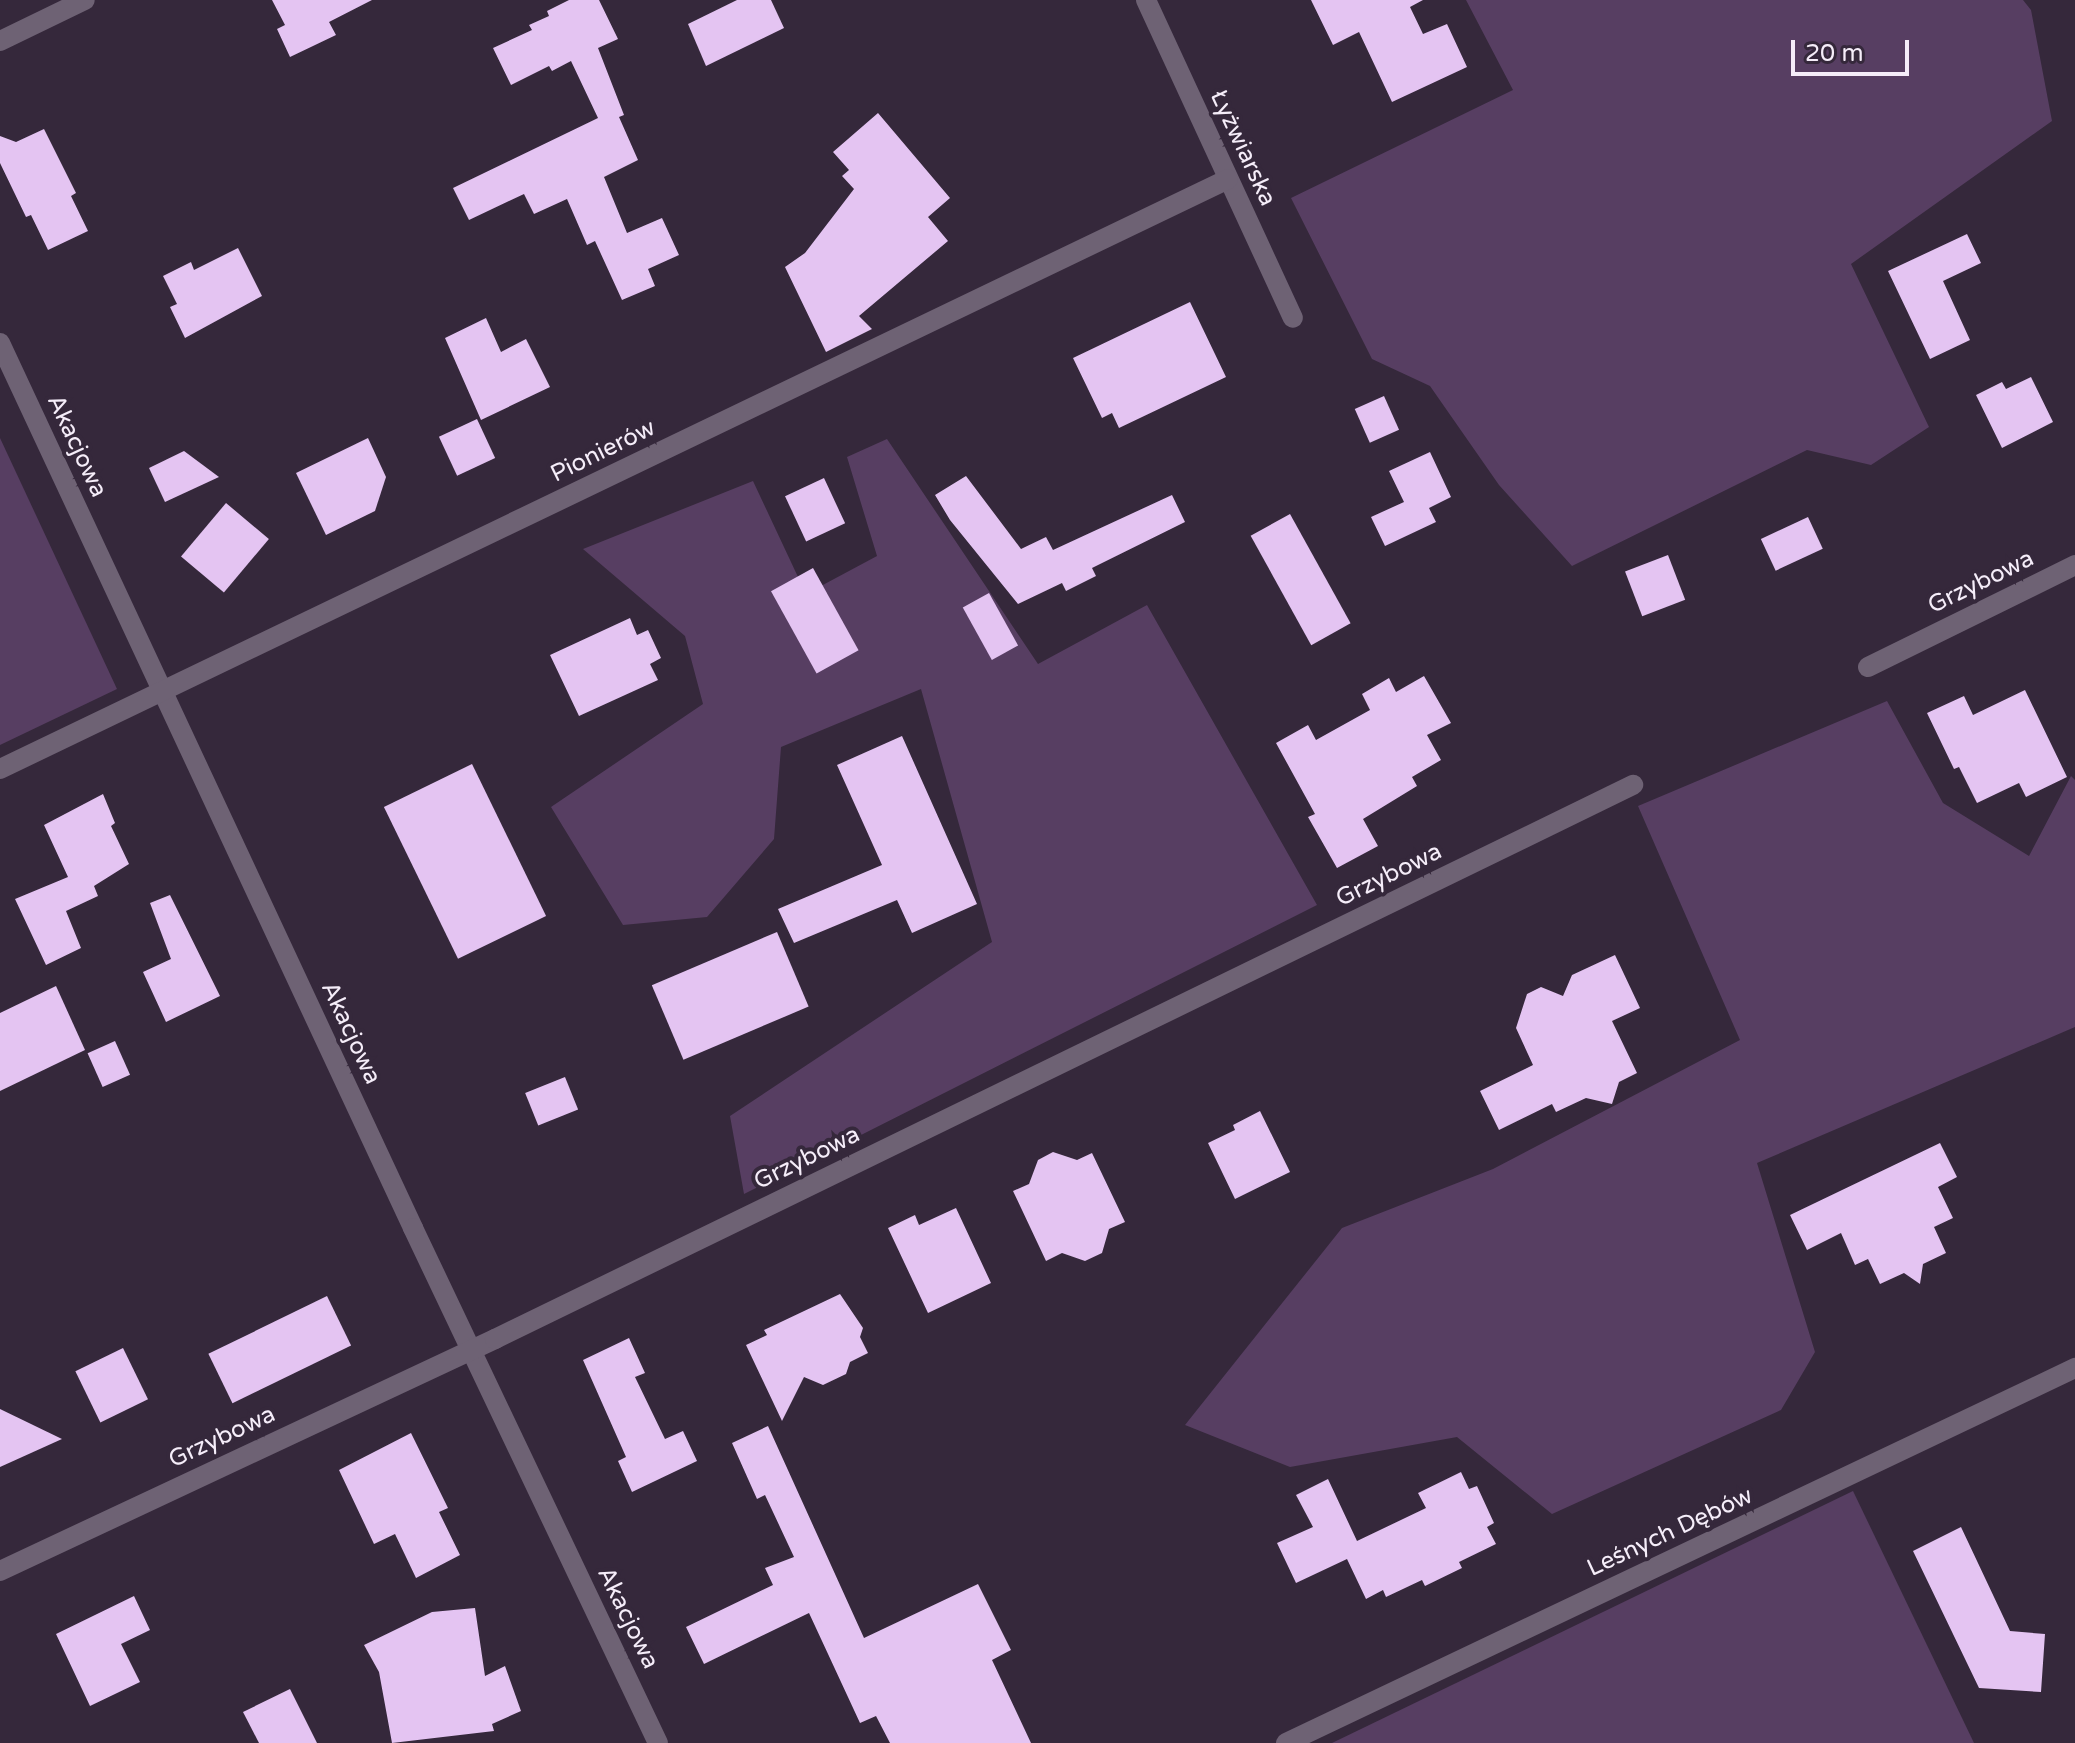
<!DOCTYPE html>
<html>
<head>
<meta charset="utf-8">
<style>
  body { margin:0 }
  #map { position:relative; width:2075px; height:1743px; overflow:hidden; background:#35283b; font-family:"Varela Round",sans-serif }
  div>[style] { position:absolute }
  .green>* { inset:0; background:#573e62 }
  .building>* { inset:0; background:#e4c4f2; transform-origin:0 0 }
  .minor>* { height:20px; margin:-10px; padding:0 10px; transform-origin:10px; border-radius:10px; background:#6e6274 }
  span { translate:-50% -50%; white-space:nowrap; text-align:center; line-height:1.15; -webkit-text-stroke:8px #35283b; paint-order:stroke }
  .street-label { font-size:24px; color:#f5edf9 }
  .scale { position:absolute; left:1791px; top:40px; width:118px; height:36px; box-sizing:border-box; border:4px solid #f5edf9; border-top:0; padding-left:10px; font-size:24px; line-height:28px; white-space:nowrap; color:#f5edf9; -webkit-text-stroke:6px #35283b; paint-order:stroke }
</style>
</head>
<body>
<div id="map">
  <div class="green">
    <i style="clip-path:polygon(1466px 0,2023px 0,2031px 10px,2052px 121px,1851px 264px,1929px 427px,1871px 465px,1807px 450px,1572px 566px,1499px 485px,1430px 386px,1372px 359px,1291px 198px,1513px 90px)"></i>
    <i style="clip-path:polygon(0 438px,117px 689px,0 745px)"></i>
    <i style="clip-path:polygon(887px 439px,1038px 664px,1147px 605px,1317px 905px,744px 1194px,730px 1116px,992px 942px,921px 689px,781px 747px,774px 839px,707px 917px,623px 925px,551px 807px,703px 704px,685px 636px,583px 549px,753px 481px,806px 594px,877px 556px,847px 457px)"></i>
    <i style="clip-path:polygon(1887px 701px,1943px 803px,2029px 856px,2071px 776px,2075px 780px,2075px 1027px,1757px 1163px,1815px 1352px,1781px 1410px,1552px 1514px,1457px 1437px,1290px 1467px,1185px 1425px,1342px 1228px,1493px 1169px,1740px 1040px,1638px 806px)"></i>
    <i style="clip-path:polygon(1853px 1491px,1974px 1743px,1332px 1743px)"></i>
  </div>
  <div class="building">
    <i style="clip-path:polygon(272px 0,372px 0,329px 22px,336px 35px,290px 57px,277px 29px,285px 25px)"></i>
    <i style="clip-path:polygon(569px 0,599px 0,618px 39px,598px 48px,624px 115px,619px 117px,638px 160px,604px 177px,627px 233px,662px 218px,679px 255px,648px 269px,655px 286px,622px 300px,595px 241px,587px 245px,567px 199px,534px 214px,524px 194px,469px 220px,453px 188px,598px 118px,571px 61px,552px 71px,549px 66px,511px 85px,493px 48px,532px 30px,529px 25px,549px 16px,547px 11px)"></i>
    <i style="clip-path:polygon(737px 0,771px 0,784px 28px,706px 66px,688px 24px)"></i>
    <i style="clip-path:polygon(1311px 0,1423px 0,1410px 7px,1423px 34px,1447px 24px,1467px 67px,1392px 102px,1359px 32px,1333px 45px)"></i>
    <i style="clip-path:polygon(878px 113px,950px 198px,928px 217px,948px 241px,859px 316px,872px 329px,826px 352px,785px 267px,805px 253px,854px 189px,842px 176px,849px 170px,833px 152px)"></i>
    <i style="clip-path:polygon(44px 129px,76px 193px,71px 196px,88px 231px,48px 250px,31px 215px,26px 217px,0 163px,0 136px,16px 142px)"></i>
    <i style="clip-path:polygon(1967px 234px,1981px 263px,1943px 281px,1970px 340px,1930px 359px,1888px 271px)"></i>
    <i style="clip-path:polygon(238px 248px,262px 296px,185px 338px,170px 307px,177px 304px,163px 276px,191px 262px,194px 270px)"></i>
    <i style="clip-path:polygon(1190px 302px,1226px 377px,1119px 428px,1112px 413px,1102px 418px,1073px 358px)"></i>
    <i style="clip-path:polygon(486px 318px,501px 352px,526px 339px,550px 387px,481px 420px,445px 338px)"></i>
    <i style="clip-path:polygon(2031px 377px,2053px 422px,2002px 448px,1976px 395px,2002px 382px,2006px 389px)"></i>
    <i style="left:1384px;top:396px;width:37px;height:32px;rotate:66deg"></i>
    <i style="left:477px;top:419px;width:43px;height:42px;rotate:65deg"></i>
    <i style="clip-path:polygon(368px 438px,386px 477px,375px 511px,326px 535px,296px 473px)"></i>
    <i style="clip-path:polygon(184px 451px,219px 477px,165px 502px,149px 468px)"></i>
    <i style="clip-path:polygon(1430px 452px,1451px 497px,1429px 508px,1436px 522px,1385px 546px,1371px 517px,1404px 502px,1389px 471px)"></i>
    <i style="clip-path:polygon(966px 476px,1021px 549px,1046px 537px,1053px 550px,1172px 495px,1185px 522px,1092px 568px,1096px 576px,1066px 591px,1062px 583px,1018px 604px,950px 520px,935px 495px)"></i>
    <i style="left:824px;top:478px;width:50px;height:43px;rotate:65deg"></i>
    <i style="left:226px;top:503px;width:56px;height:70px;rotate:40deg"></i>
    <i style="left:1290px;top:514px;width:125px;height:45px;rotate:61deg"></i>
    <i style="left:1808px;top:517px;width:35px;height:52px;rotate:65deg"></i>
    <i style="left:1668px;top:555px;width:48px;height:46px;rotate:69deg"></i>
    <i style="left:813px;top:568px;width:94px;height:48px;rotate:61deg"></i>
    <i style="left:989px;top:593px;width:60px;height:30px;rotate:61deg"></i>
    <i style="clip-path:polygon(630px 618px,637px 635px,648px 630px,661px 658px,650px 664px,658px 680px,579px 716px,550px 655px)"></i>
    <i style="clip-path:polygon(1424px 676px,1451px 723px,1427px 735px,1441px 760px,1412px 777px,1417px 786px,1363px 819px,1378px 846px,1337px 868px,1308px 817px,1315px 814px,1276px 743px,1308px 725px,1316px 740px,1370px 710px,1362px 694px,1389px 678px,1396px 692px)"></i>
    <i style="clip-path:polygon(2025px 690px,2067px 777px,2026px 797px,2019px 783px,1977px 803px,1959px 767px,1954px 769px,1927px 713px,1964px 696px,1973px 715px)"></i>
    <i style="clip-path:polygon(902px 736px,977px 904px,912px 933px,897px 900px,794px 943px,778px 909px,882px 865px,837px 765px)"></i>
    <i style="left:472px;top:764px;width:169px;height:98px;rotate:64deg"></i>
    <i style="clip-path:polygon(103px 794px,115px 823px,111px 826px,129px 864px,94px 886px,98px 896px,66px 911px,81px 948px,46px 965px,15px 899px,68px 877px,44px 825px)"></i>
    <i style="clip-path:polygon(170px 895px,220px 996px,166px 1022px,143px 972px,171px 959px,150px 903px)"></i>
    <i style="left:777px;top:932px;width:81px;height:136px;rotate:67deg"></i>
    <i style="clip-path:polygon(1615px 955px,1640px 1008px,1612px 1021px,1637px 1073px,1619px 1082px,1612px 1104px,1586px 1098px,1556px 1112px,1552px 1104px,1499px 1130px,1480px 1091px,1533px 1065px,1516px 1028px,1527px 994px,1541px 987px,1563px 996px,1572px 975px)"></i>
    <i style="clip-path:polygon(56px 986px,85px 1050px,0 1091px,0 1013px)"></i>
    <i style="left:115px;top:1041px;width:37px;height:30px;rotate:66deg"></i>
    <i style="left:565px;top:1077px;width:35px;height:43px;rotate:68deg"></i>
    <i style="clip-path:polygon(1260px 1111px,1290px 1172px,1235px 1199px,1208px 1143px,1235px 1130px,1233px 1125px)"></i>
    <i style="clip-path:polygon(1940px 1143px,1957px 1177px,1938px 1187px,1953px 1218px,1934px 1227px,1946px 1253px,1923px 1264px,1920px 1284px,1904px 1273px,1880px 1284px,1868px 1259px,1855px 1265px,1841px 1233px,1807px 1250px,1790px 1215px)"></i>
    <i style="clip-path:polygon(1053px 1152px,1077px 1160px,1092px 1153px,1125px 1222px,1109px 1229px,1102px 1253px,1085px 1261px,1062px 1253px,1046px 1261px,1013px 1191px,1029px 1184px,1038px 1160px)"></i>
    <i style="clip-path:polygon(956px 1208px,991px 1283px,928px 1313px,888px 1228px,915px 1215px,919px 1225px)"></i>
    <i style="clip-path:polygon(840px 1294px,863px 1328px,860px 1337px,868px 1353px,850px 1362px,846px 1374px,823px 1385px,804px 1377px,782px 1421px,746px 1345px,767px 1335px,764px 1330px)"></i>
    <i style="left:327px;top:1296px;width:55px;height:132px;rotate:64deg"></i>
    <i style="clip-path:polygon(629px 1338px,645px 1373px,635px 1377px,665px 1439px,683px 1431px,697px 1461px,632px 1492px,618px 1461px,626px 1457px,583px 1360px)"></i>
    <i style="left:123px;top:1348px;width:57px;height:53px;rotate:64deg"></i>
    <i style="clip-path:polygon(0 1409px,62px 1439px,0 1467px)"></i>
    <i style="clip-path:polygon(768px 1426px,864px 1638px,978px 1584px,1011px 1650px,992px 1660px,1031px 1743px,890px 1743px,876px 1716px,860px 1723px,809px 1613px,704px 1664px,686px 1627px,773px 1585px,765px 1568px,794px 1557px,765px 1495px,757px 1499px,732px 1443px)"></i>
    <i style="clip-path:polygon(411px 1433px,448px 1508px,439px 1512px,460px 1555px,416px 1578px,395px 1534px,374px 1544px,339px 1470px)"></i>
    <i style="clip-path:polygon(1461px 1472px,1469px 1489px,1477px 1486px,1494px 1523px,1487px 1527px,1496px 1544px,1459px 1562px,1462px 1568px,1425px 1586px,1422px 1580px,1386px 1597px,1383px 1590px,1366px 1599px,1347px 1559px,1296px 1583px,1277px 1543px,1313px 1527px,1296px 1495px,1328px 1479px,1357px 1541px,1426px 1508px,1418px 1493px)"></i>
    <i style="clip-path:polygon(1961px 1527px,2010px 1631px,2045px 1634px,2041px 1692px,1979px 1688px,1913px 1551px)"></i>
    <i style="clip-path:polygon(134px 1596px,150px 1630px,121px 1644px,140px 1682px,90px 1706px,56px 1634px)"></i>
    <i style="clip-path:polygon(475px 1608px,485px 1676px,505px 1666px,521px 1711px,492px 1724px,494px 1731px,392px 1743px,379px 1672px,364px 1645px,432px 1612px)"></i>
    <i style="clip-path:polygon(290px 1689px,317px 1743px,259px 1743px,243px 1712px)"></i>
  </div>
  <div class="minor">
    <i style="left:1146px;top:0;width:350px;rotate:65.2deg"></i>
    <i style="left:0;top:41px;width:94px;rotate:-25.8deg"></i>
    <i style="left:0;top:343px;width:977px;rotate:64.98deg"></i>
    <i style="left:413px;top:1228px;width:570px;rotate:64.56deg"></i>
    <i style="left:1868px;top:667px;width:231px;rotate:-26.2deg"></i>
    <i style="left:0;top:769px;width:1362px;rotate:-25.66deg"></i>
    <i style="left:0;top:1571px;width:547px;rotate:-25.11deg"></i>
    <i style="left:495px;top:1339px;width:1266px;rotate:-25.96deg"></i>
    <i style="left:1286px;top:1743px;width:874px;rotate:-25.42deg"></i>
  </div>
  <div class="street-label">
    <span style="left:1243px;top:148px;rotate:65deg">Łyżwiarska</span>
    <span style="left:77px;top:446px;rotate:65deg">Akacjowa</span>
    <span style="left:603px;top:451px;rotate:-26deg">Pionierów</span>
    <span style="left:1981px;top:582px;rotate:-26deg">Grzybowa</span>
    <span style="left:1389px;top:875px;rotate:-26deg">Grzybowa</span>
    <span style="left:351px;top:1033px;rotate:65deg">Akacjowa</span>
    <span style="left:807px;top:1158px;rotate:-26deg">Grzybowa</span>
    <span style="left:222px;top:1437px;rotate:-25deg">Grzybowa</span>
    <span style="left:1670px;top:1532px;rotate:-25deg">Leśnych Dębów</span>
    <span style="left:628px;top:1618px;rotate:64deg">Akacjowa</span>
  </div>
  <div class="scale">20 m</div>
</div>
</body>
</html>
